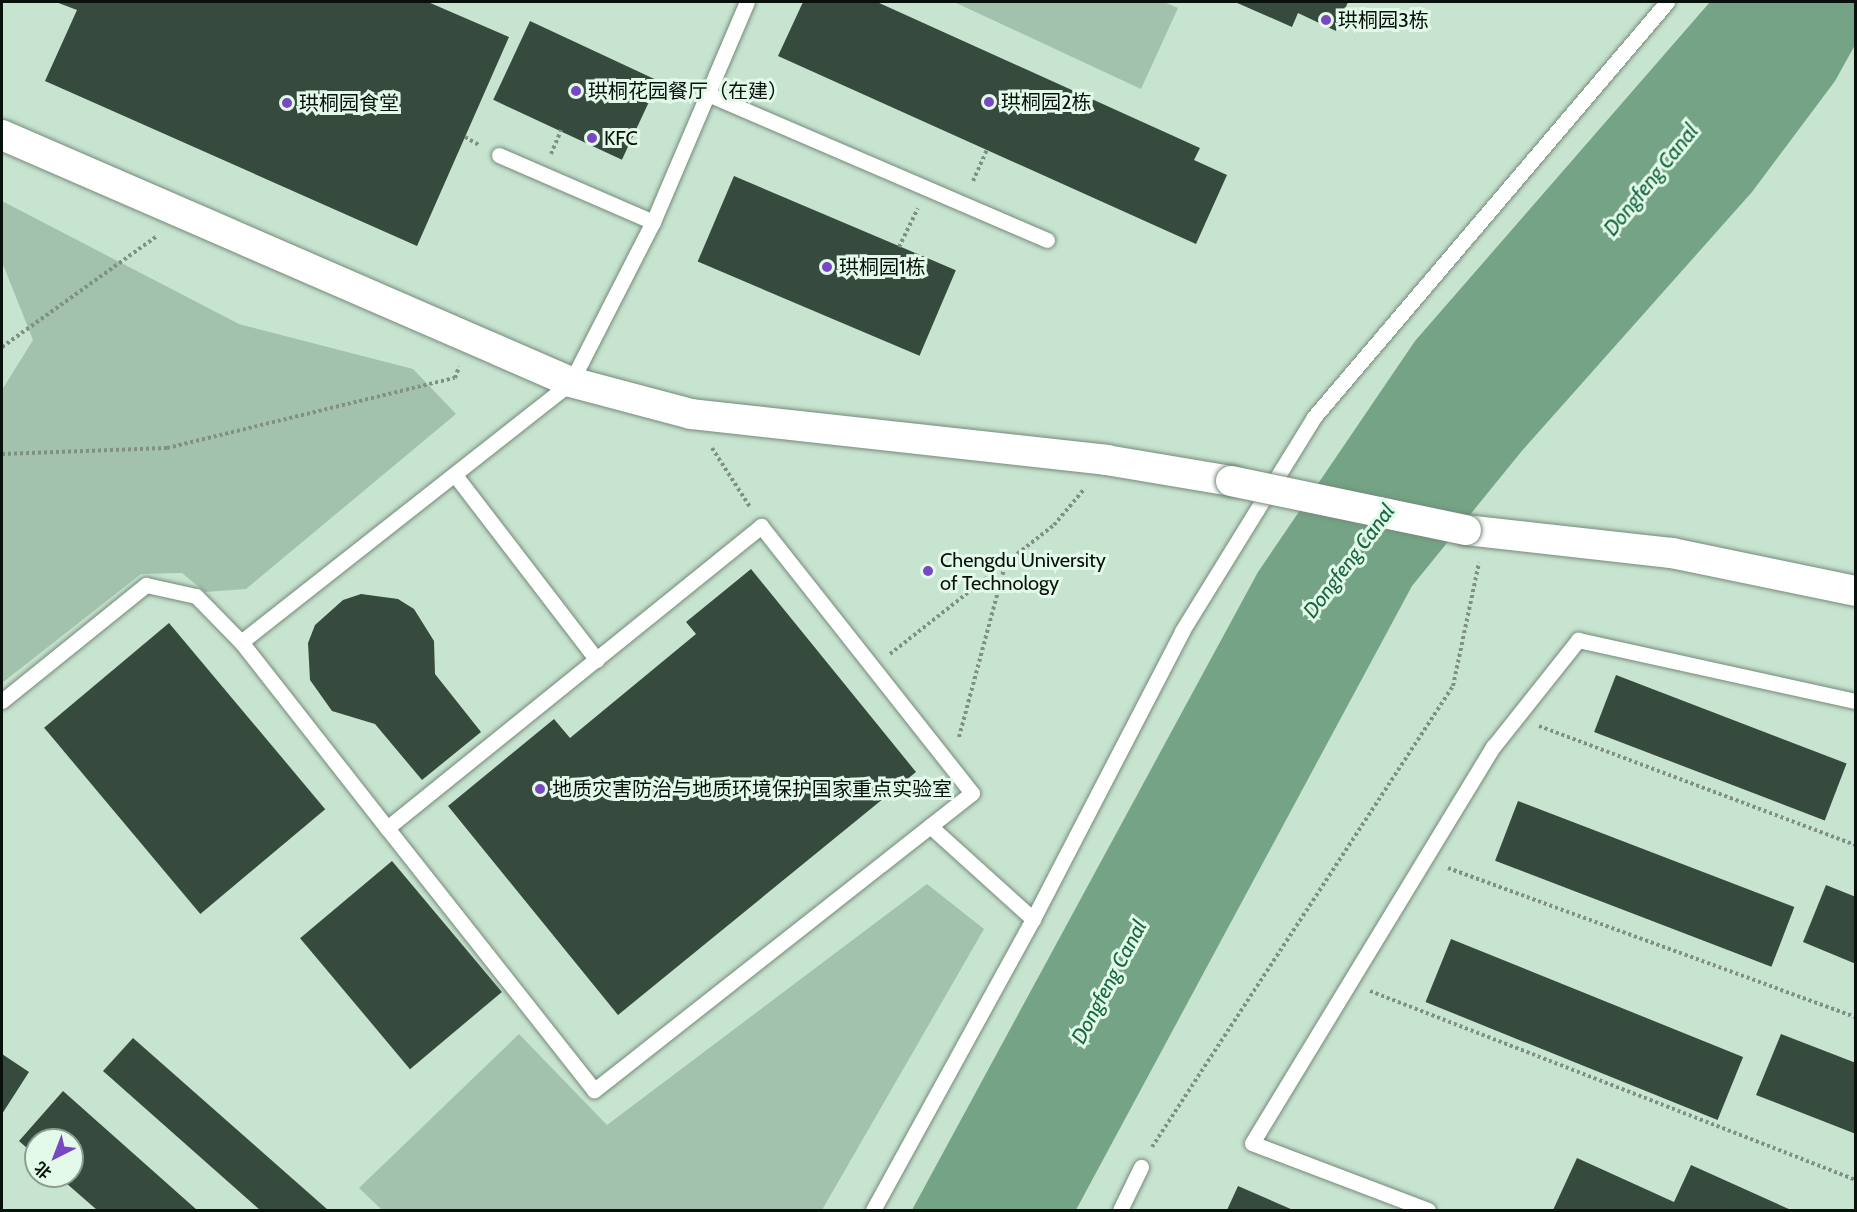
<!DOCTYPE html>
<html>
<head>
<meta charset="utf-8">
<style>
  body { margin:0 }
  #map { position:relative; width:1857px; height:1212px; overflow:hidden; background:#d6ecdd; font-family:Cabin,"Noto Sans SC",sans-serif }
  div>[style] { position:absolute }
  .built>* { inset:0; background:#c7e4d0 }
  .green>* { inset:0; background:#a3c2ad }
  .water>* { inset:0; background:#74a485 }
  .building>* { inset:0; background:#374a3e; transform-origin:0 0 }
  .path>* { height:4px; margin-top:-2px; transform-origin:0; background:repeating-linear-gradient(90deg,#809085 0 3px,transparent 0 6px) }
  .roads { filter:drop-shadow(0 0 2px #75897b) drop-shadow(0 0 2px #75897b) }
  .lane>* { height:15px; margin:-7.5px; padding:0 7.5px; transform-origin:7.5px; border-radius:7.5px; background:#fff }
  .street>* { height:30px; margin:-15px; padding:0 15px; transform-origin:15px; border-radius:15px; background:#fff }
  .bridges { filter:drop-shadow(0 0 2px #75897b) drop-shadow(0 0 2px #75897b) }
  .street-bridge>* { height:30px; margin:-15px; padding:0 15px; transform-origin:15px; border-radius:15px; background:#fff }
  .dots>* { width:16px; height:16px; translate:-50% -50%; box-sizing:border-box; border:3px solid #e3f9ea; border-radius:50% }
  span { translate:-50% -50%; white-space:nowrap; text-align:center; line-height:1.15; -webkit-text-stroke:6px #e3f9ea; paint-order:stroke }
  .poi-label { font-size:20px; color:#09110c }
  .left { translate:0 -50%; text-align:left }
  .water-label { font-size:21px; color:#16663e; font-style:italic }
  .frame { position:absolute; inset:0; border:3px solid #09110c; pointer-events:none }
  .north { position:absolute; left:24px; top:1128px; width:60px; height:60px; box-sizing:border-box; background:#e3f9ea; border:2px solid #8c9c91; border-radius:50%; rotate:222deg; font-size:16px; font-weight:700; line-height:24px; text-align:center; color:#09110c }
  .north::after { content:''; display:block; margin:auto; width:21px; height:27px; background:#7748c0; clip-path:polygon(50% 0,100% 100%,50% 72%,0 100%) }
</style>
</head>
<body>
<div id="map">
  <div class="built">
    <i style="clip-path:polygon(evenodd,2px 2px,1855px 2px,1855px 1210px,2px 1210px,2px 2px,36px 1140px,72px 1140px,72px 1176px,36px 1176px,36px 1140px)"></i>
  </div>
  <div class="green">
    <i style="clip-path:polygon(954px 2px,1164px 2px,1178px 8px,1141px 89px)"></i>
    <i style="clip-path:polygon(2px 201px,239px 324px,413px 369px,456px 414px,246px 589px,205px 592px,182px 573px,141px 574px,2px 683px,2px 390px,33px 340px,2px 262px)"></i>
    <i style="clip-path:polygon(927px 884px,984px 929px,822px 1210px,382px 1210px,359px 1188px,519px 1034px,607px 1125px)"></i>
  </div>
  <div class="water">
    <i style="clip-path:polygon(1710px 2px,1855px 2px,1855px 45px,1835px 81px,1752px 192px,1521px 452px,1412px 586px,1076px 1210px,912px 1210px,1258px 572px,1415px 341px)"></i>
  </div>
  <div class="building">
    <i style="clip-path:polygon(56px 2px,428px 2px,509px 37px,417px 246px,45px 81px,77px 10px)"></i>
    <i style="clip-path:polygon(803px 2px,877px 2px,1200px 148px,1194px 160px,1227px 175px,1196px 244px,778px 56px)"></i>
    <i style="clip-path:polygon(1235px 2px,1348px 2px,1336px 31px,1298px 13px,1292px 27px)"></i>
    <i style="left:530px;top:21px;width:142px;height:87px;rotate:25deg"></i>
    <i style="left:734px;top:176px;width:241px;height:93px;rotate:23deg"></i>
    <i style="clip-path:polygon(751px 569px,916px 772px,618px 1015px,448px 806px,554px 719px,570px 738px,696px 634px,686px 622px)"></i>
    <i style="clip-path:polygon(361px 594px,398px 599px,414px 609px,434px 641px,435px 674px,481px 732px,422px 780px,375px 724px,332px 711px,310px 680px,308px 643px,315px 625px,343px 600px)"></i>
    <i style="left:169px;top:623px;width:243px;height:163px;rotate:50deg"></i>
    <i style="left:1616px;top:675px;width:247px;height:61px;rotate:21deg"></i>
    <i style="left:1518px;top:801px;width:296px;height:64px;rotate:21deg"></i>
    <i style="left:392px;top:861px;width:171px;height:120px;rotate:50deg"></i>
    <i style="clip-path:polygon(1826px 885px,1856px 897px,1856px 964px,1803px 942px)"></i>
    <i style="left:1451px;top:939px;width:315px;height:68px;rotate:22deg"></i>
    <i style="clip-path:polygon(1781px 1034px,1856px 1063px,1856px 1134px,1756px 1095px)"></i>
    <i style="clip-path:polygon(133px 1038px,328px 1210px,260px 1210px,103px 1071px)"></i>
    <i style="clip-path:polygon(2px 1054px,29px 1072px,2px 1114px)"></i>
    <i style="clip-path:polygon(63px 1091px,197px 1210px,97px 1210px,58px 1176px,72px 1176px,72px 1140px,36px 1140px,36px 1156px,19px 1141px)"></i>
    <i style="clip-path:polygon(1577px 1158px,1674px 1202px,1691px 1165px,1791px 1210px,1553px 1210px)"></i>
    <i style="clip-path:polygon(1238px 1186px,1293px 1210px,1227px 1210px)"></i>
  </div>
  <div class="path">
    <i style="left:465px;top:137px;width:16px;rotate:30deg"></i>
    <i style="left:551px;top:154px;width:26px;rotate:-67deg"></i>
    <i style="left:973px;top:181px;width:34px;rotate:-66deg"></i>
    <i style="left:899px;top:247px;width:43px;rotate:-64deg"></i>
    <i style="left:2px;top:347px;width:191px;rotate:-35.6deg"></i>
    <i style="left:712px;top:448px;width:70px;rotate:57.2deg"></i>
    <i style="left:2px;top:454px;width:165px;rotate:-2.1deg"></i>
    <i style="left:167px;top:448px;width:296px;rotate:-13.7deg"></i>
    <i style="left:455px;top:378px;width:12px;rotate:-70deg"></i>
    <i style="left:890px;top:654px;width:209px;rotate:-38.2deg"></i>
    <i style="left:1054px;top:525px;width:48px;rotate:-50deg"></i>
    <i style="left:1539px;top:726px;width:339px;rotate:20.6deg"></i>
    <i style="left:959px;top:737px;width:178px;rotate:-75deg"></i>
    <i style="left:1448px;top:868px;width:434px;rotate:20.1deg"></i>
    <i style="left:1370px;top:991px;width:521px;rotate:21.25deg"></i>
    <i style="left:1152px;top:1147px;width:551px;rotate:-56.86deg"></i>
    <i style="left:1453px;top:686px;width:126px;rotate:-78.1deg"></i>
  </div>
  <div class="roads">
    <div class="lane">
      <i style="left:708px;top:94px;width:369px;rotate:23.3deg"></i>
      <i style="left:499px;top:155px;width:168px;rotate:23.5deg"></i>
      <i style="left:455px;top:475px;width:233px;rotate:52.5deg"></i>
      <i style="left:2px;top:701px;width:185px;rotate:-38.9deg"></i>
      <i style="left:146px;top:585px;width:51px;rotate:12.4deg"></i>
      <i style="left:196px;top:596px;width:64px;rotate:45.6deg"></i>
      <i style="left:930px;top:826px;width:139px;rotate:42.1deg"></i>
      <i style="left:387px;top:828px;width:481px;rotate:-38.9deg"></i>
      <i style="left:761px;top:526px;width:340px;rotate:51.7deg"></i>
      <i style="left:972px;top:793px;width:481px;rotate:141.8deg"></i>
      <i style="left:594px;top:1090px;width:334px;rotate:-128.3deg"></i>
      <i style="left:387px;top:828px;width:236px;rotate:-128.1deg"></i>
      <i style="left:241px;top:642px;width:420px;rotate:-38.2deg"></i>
      <i style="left:571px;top:382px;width:180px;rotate:-62.9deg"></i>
      <i style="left:653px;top:222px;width:239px;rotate:-66.9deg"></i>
      <i style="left:873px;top:1210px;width:332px;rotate:-61.2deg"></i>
      <i style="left:1033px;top:919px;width:324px;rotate:-62.6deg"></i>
      <i style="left:1182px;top:631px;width:251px;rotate:-58.3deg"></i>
      <i style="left:1314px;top:417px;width:545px;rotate:-49.62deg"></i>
      <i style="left:1120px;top:1210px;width:48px;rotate:-64deg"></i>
      <i style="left:1428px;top:1210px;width:188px;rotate:-159.2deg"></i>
      <i style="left:1252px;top:1143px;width:464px;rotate:-58.7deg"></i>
      <i style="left:1493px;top:747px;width:137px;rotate:-51.5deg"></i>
      <i style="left:1578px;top:640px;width:285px;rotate:12.4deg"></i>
    </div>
    <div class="street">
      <i style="left:2px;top:135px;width:620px;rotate:23.47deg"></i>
      <i style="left:571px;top:382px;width:124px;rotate:14.9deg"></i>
      <i style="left:691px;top:414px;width:418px;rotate:6.3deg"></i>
      <i style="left:1106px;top:460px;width:127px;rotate:9.5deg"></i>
      <i style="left:1466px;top:530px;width:207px;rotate:6.4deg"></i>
      <i style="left:1672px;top:553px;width:188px;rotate:11.7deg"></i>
    </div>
  </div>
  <div class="bridges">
    <div class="street-bridge">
      <i style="left:1231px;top:481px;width:240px;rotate:11.8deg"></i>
    </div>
  </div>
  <div class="dots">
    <i style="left:1326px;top:20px;background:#7748c0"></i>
    <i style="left:576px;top:91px;background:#7748c0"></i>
    <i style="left:989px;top:102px;background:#7748c0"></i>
    <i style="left:287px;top:103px;background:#7748c0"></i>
    <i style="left:592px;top:138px;background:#7748c0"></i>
    <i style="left:827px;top:267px;background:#7748c0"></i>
    <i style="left:928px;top:571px;background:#7748c0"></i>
    <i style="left:540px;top:789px;background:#7748c0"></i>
  </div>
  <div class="poi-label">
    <span class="left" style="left:1338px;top:20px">珙桐园3栋</span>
    <span class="left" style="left:588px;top:91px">珙桐花园餐厅（在建）</span>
    <span class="left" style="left:1001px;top:102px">珙桐园2栋</span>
    <span class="left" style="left:299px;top:103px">珙桐园食堂</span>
    <span class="left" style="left:604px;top:138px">KFC</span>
    <span class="left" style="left:839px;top:267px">珙桐园1栋</span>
    <span class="left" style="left:940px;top:572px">Chengdu University<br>of Technology</span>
    <span class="left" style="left:552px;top:789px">地质灾害防治与地质环境保护国家重点实验室</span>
  </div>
  <div class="water-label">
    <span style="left:1651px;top:180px;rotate:-51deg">Dongfeng Canal</span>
    <span style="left:1349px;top:561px;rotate:-53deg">Dongfeng Canal</span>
    <span style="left:1109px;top:982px;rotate:-62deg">Dongfeng Canal</span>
  </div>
  <div class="frame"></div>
  <div class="north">北</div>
</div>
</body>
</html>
